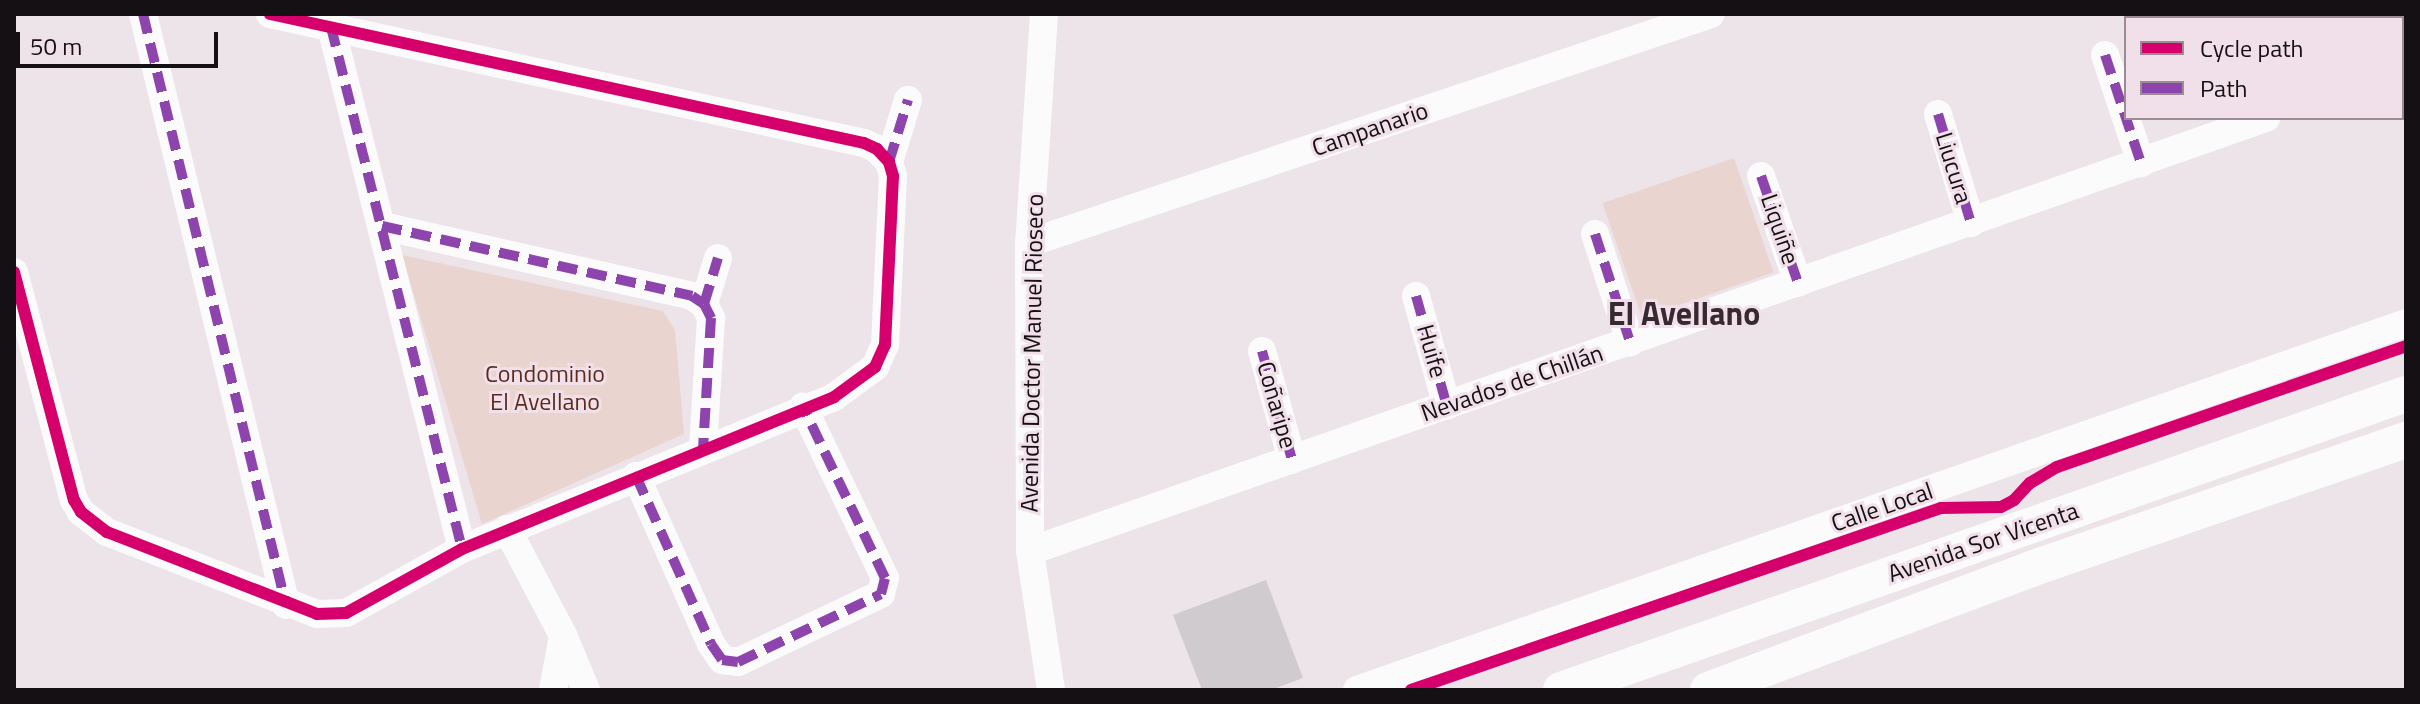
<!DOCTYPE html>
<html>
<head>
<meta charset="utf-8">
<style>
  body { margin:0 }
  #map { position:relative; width:2420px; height:704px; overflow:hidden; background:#ede4e9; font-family:"Titillium Web",sans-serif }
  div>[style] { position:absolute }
  .green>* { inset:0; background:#ead4d0; transform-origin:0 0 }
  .building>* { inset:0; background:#d0cbcf }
  .minor>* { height:28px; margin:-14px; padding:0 14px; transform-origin:14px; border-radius:14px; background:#fcfbfc }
  .major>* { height:36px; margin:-18px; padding:0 18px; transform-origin:18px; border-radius:18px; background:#fcfbfc }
  .quiet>* { height:10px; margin-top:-5px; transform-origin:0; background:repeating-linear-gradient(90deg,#8e44ad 0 20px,transparent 0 30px) }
  .cycleway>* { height:12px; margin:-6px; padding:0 6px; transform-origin:6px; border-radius:6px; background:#d6006c }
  span { translate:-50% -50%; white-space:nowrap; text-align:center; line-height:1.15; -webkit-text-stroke:6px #f1e0e9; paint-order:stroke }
  .street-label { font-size:24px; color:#151013 }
  .park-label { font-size:24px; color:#5c2d1f }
  .district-label { font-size:32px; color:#362930; font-weight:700 }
  .frame { position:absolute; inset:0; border:16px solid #151013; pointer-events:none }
  .legend { position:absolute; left:2124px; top:16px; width:280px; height:104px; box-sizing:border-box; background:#f1e0e9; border:2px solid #998d93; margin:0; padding:10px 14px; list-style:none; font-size:24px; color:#151013 }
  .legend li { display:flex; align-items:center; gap:16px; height:40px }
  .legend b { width:40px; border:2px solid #998d93 }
  .scale { position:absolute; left:16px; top:32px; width:202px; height:36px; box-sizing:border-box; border:4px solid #151013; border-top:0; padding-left:10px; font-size:24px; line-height:28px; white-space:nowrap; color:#151013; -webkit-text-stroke:6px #f1e0e9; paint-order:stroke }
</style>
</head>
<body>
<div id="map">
  <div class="green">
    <i style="clip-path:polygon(2293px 14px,2406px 14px,2406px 43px,2402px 44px,2402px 18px,2294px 18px)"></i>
    <i style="left:1734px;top:158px;width:121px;height:139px;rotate:71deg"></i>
    <i style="clip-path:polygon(402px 255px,663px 311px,675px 330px,684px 434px,482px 524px)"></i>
  </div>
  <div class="building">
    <i style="clip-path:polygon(1266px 580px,1303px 678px,1271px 690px,1202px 690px,1173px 615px)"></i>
  </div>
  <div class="minor">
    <i style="left:143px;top:14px;width:608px;rotate:76.4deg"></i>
    <i style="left:1044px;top:14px;width:229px;rotate:93.7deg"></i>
    <i style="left:1029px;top:243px;width:308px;rotate:89.8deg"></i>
    <i style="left:1030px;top:551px;width:141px;rotate:81.4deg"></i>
    <i style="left:2271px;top:14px;width:4px;rotate:76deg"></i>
    <i style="left:331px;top:27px;width:538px;rotate:75.91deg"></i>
    <i style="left:2105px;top:55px;width:114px;rotate:71.6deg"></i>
    <i style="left:2402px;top:71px;width:4px;rotate:-27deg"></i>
    <i style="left:1938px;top:114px;width:114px;rotate:73.2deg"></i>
    <i style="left:889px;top:162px;width:65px;rotate:-73deg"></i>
    <i style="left:1761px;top:176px;width:113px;rotate:70.9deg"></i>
    <i style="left:382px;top:226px;width:318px;rotate:12.7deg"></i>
    <i style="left:692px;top:296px;width:14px;rotate:34deg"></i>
    <i style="left:704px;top:304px;width:16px;rotate:63deg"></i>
    <i style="left:711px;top:318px;width:130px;rotate:93.5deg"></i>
    <i style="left:1595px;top:234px;width:114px;rotate:72deg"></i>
    <i style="left:1029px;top:243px;width:719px;rotate:-18.56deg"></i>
    <i style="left:14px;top:272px;width:236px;rotate:75.3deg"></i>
    <i style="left:74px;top:500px;width:14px;rotate:60deg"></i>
    <i style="left:81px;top:512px;width:33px;rotate:38deg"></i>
    <i style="left:107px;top:532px;width:225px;rotate:21.3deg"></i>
    <i style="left:317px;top:614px;width:29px;rotate:-2deg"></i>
    <i style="left:346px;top:613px;width:132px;rotate:-28.9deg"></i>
    <i style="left:462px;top:549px;width:402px;rotate:-22.2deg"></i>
    <i style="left:834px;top:397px;width:51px;rotate:-36.2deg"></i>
    <i style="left:875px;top:367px;width:24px;rotate:-66deg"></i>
    <i style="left:885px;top:345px;width:169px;rotate:-87.3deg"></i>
    <i style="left:893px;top:176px;width:15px;rotate:-106deg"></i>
    <i style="left:889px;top:162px;width:18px;rotate:-133deg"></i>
    <i style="left:877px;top:149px;width:14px;rotate:-155deg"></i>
    <i style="left:864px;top:143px;width:608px;rotate:-167.75deg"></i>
    <i style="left:1416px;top:296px;width:114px;rotate:74.3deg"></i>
    <i style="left:704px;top:304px;width:48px;rotate:-73.1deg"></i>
    <i style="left:1262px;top:351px;width:113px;rotate:74.6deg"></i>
    <i style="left:636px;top:476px;width:184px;rotate:65.9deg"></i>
    <i style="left:711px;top:644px;width:19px;rotate:55deg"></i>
    <i style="left:722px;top:660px;width:16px;rotate:7deg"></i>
    <i style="left:738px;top:662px;width:158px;rotate:-25.4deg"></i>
    <i style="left:881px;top:594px;width:16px;rotate:-76deg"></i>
    <i style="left:885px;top:578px;width:190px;rotate:-115.6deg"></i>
    <i style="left:507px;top:529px;width:120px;rotate:62.2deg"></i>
    <i style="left:563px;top:635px;width:60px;rotate:67.3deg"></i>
    <i style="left:1030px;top:551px;width:1310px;rotate:-19.31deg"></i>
    <i style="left:553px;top:690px;width:55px;rotate:-79.5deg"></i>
    <i style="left:1357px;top:690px;width:1111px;rotate:-19.28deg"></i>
  </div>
  <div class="major">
    <i style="left:1561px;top:690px;width:895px;rotate:-19.31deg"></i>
    <i style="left:1708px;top:690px;width:345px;rotate:-20.5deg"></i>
    <i style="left:2031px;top:569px;width:397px;rotate:-19deg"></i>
  </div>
  <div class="quiet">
    <i style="left:143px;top:14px;width:608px;rotate:76.4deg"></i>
    <i style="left:2271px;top:14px;width:4px;rotate:76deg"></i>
    <i style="left:331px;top:27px;width:538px;rotate:75.91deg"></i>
    <i style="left:2105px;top:55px;width:114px;rotate:71.6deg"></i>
    <i style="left:1938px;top:114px;width:114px;rotate:73.2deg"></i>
    <i style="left:889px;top:162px;width:65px;rotate:-73deg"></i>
    <i style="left:1761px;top:176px;width:113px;rotate:70.9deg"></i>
    <i style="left:382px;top:226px;width:318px;rotate:12.7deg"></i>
    <i style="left:692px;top:296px;width:14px;rotate:34deg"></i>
    <i style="left:704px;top:304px;width:16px;rotate:63deg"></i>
    <i style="left:711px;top:318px;width:130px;rotate:93.5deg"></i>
    <i style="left:1595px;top:234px;width:114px;rotate:72deg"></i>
    <i style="left:1416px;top:296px;width:114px;rotate:74.3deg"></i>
    <i style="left:704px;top:304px;width:48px;rotate:-73.1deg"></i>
    <i style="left:1262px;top:351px;width:113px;rotate:74.6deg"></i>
    <i style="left:636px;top:476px;width:184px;rotate:65.9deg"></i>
    <i style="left:711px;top:644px;width:19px;rotate:55deg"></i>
    <i style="left:722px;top:660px;width:16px;rotate:7deg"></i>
    <i style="left:738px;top:662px;width:158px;rotate:-25.4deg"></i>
    <i style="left:881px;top:594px;width:16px;rotate:-76deg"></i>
    <i style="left:885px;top:578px;width:190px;rotate:-115.6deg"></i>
  </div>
  <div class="cycleway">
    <i style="left:14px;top:272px;width:236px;rotate:75.3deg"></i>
    <i style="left:74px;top:500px;width:14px;rotate:60deg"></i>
    <i style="left:81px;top:512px;width:33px;rotate:38deg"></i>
    <i style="left:107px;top:532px;width:225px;rotate:21.3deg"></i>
    <i style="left:317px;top:614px;width:29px;rotate:-2deg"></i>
    <i style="left:346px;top:613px;width:132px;rotate:-28.9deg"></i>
    <i style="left:462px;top:549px;width:402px;rotate:-22.2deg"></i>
    <i style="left:834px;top:397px;width:51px;rotate:-36.2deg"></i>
    <i style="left:875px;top:367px;width:24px;rotate:-66deg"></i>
    <i style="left:885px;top:345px;width:169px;rotate:-87.3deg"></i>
    <i style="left:893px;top:176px;width:15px;rotate:-106deg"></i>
    <i style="left:889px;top:162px;width:18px;rotate:-133deg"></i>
    <i style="left:877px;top:149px;width:14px;rotate:-155deg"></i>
    <i style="left:864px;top:143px;width:608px;rotate:-167.75deg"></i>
    <i style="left:1411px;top:690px;width:560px;rotate:-18.95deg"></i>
    <i style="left:1941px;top:508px;width:60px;rotate:-1deg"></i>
    <i style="left:2001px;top:507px;width:15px;rotate:-28deg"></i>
    <i style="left:2014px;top:500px;width:23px;rotate:-47deg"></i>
    <i style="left:2030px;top:483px;width:31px;rotate:-31deg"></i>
    <i style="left:2057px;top:467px;width:369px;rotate:-19.1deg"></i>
  </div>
  <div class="street-label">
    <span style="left:1370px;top:129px;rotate:-19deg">Campanario</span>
    <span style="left:1954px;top:168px;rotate:73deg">Liucura</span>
    <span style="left:1780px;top:229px;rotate:71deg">Liquiñe</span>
    <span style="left:1432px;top:351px;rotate:74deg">Huife</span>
    <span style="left:1032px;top:353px;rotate:-89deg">Avenida Doctor Manuel Rioseco</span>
    <span style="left:1512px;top:383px;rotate:-19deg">Nevados de Chillán</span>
    <span style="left:1277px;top:405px;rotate:74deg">Coñaripe</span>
    <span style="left:1882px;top:507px;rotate:-19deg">Calle Local</span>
    <span style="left:1983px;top:542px;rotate:-19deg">Avenida Sor Vicenta</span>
  </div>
  <div class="park-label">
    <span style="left:545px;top:388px">Condominio<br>El Avellano</span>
  </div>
  <div class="district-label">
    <span style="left:1684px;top:313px">El Avellano</span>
  </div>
  <div class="frame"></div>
  <ul class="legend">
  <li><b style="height:10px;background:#d6006c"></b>Cycle path</li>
  <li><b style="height:10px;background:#8e44ad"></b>Path</li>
  </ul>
  <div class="scale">50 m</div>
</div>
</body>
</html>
